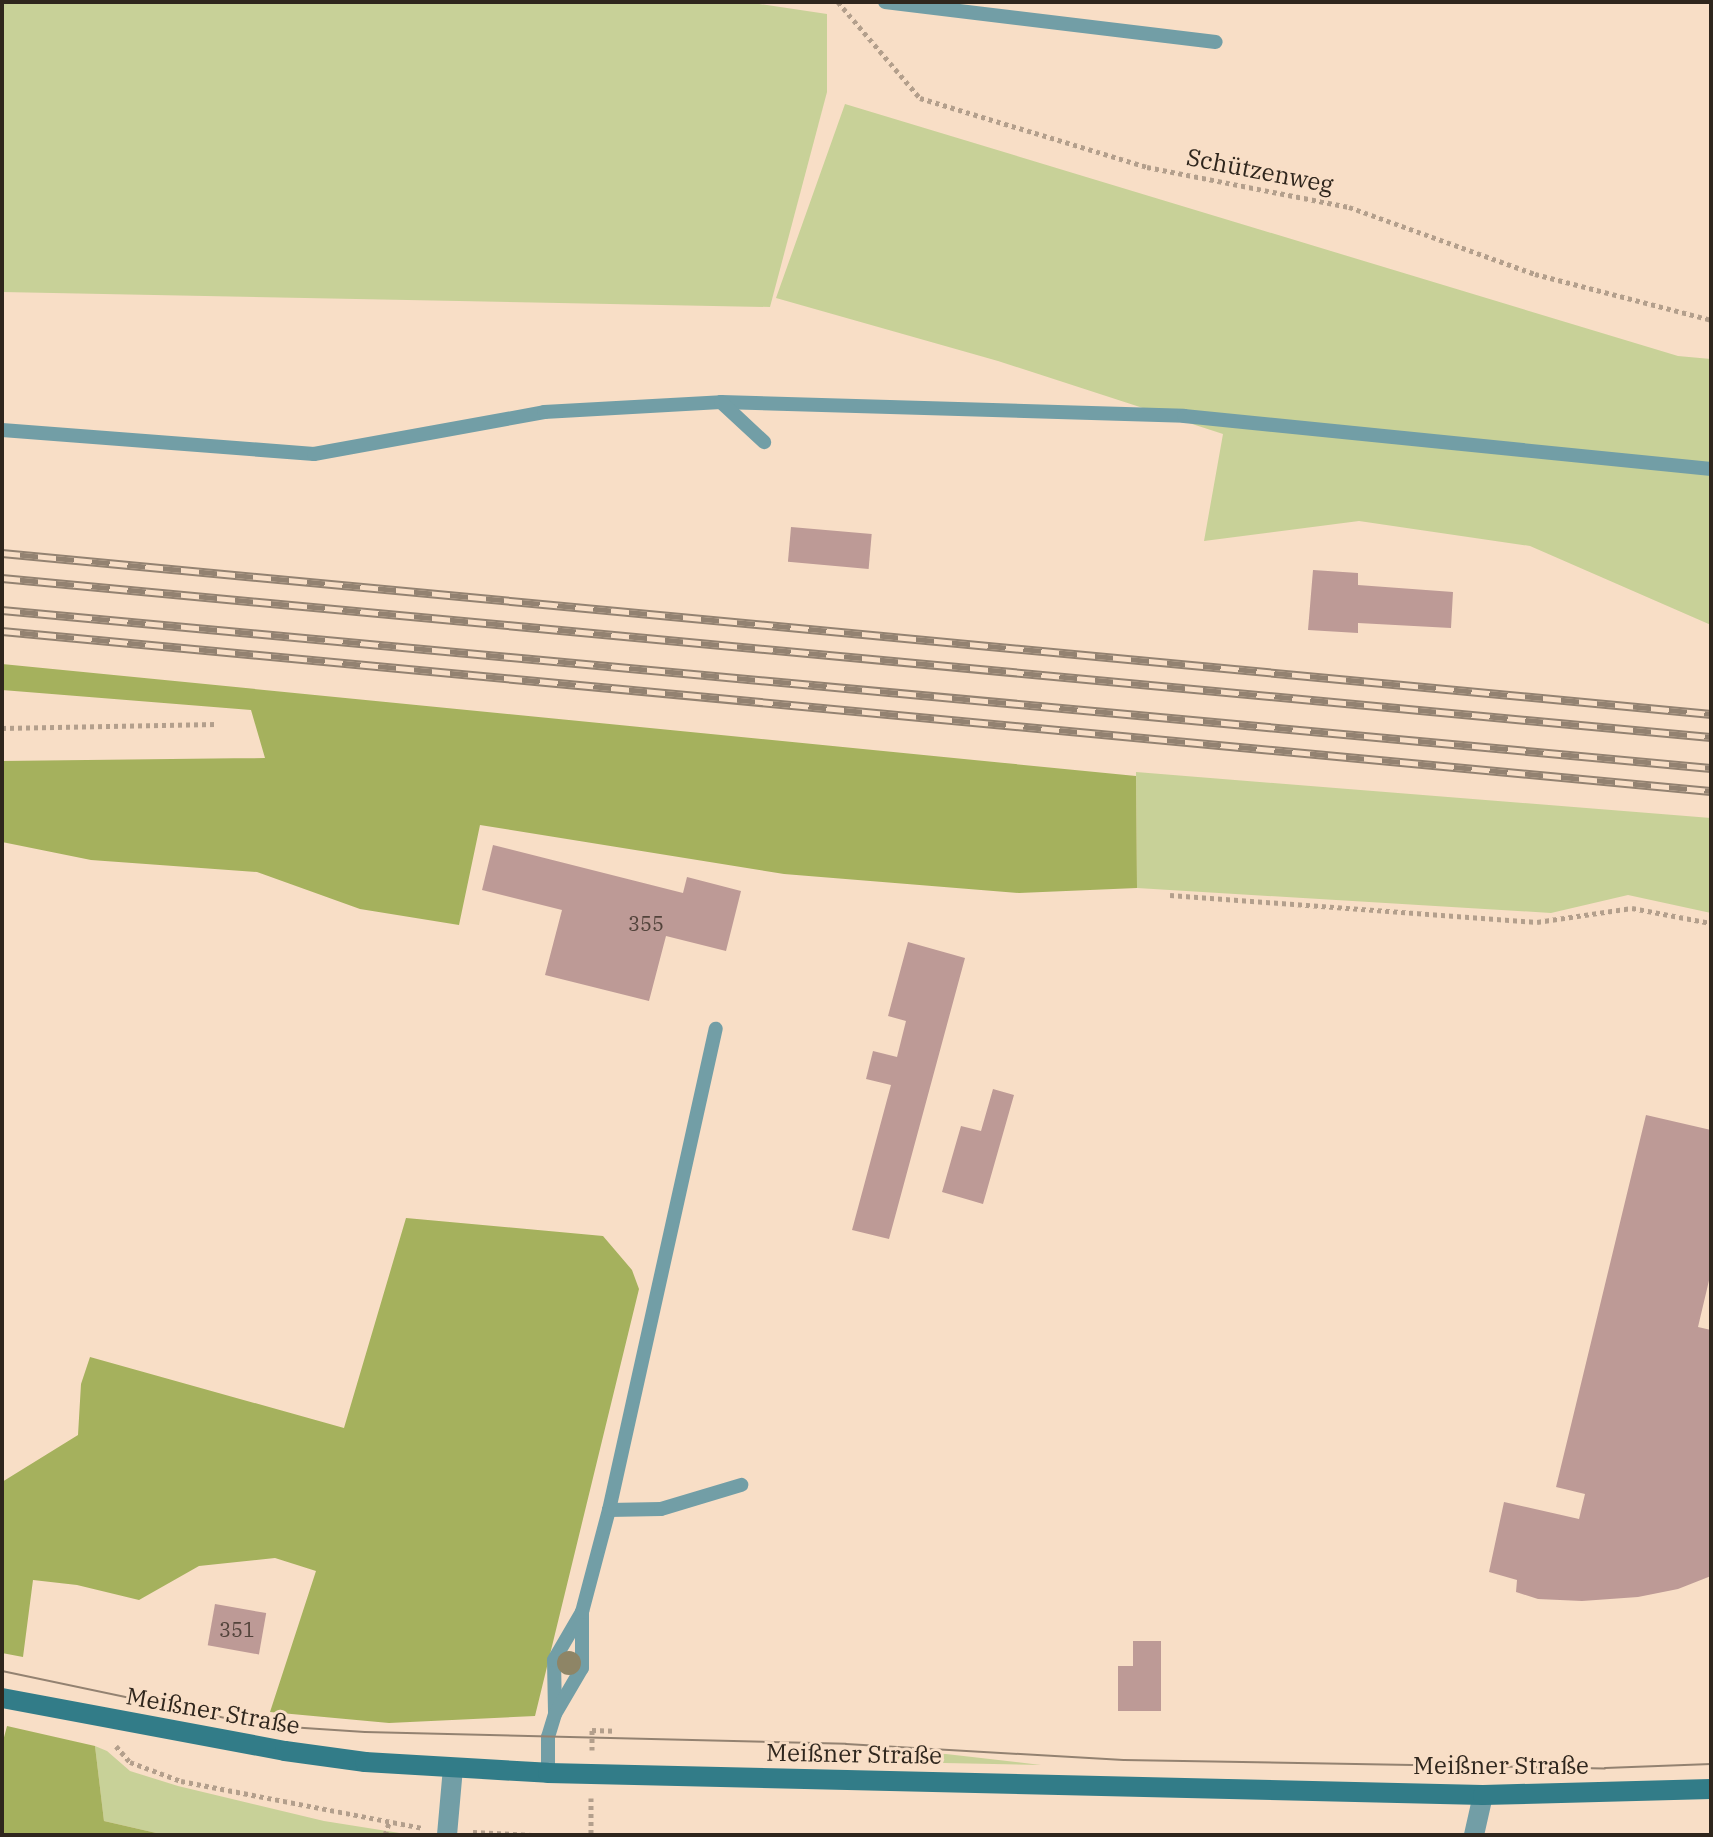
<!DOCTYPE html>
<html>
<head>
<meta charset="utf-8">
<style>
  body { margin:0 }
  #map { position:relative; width:1713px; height:1837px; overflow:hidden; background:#f8dec6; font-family:"IBM Plex Serif",serif }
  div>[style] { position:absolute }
  .green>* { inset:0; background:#c8d198 }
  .forest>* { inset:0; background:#a5b15d }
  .building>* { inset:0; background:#bd9a96; transform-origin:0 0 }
  .path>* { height:5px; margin-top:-2.5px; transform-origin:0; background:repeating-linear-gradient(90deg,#b39f8c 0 4px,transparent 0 8px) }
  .lane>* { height:14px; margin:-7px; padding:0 7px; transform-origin:7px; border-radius:7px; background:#729ea6 }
  .street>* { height:20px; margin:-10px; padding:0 10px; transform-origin:10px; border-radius:10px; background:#729ea6 }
  .secondary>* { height:20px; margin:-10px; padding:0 10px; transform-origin:10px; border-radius:10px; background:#327c88 }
  .tram>* { height:2px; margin:-1px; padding:0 1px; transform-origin:1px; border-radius:1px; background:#938271 }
  .rail>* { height:9px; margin-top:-4.5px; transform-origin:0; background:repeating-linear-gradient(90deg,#f8dec6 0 18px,#938271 0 36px); box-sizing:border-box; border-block:2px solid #938271 }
  .trees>* { width:24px; height:24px; margin:-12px; border-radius:50%; background:#8e8566 }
  span { translate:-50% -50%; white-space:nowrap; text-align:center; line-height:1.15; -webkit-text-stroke:6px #f8dec6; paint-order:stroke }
  .number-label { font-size:20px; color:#52433b }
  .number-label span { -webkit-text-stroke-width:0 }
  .street-label { font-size:24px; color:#2f261d }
  .frame { position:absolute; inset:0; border:4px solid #2f261d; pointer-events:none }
</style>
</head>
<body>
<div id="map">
  <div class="green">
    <i style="clip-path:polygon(2px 2px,746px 2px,827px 14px,827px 92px,770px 307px,2px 292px)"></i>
    <i style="clip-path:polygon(845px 104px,1678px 356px,1711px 359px,1711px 625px,1530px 546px,1359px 521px,1204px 541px,1223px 434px,998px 361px,776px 298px)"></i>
    <i style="clip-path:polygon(1136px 772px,1711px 818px,1711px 913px,1628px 895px,1551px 913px,1137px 888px)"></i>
    <i style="clip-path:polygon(95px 1746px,107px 1751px,130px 1771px,178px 1786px,324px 1821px,412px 1835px,165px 1835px,104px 1821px)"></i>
    <i style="clip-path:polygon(894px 1753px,946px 1754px,1041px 1765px,895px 1762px)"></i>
  </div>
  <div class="forest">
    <i style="clip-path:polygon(2px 664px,1136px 776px,1137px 888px,1019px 893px,784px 874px,480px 825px,459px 925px,360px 909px,257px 872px,91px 860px,2px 842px,2px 761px,265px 758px,251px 710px,2px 690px)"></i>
    <i style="clip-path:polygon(406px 1218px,603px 1236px,632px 1270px,639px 1289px,535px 1716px,389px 1723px,270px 1712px,316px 1571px,275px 1558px,199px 1566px,139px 1600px,77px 1585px,33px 1580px,23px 1657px,2px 1653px,2px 1482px,78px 1435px,81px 1384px,90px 1357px,344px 1428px)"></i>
    <i style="clip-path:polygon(7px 1726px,95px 1746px,104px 1821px,165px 1835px,2px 1835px,2px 1745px)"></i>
  </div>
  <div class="building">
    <i style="left:791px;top:527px;width:81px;height:35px;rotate:5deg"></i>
    <i style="clip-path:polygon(1313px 570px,1358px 573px,1358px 585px,1453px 592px,1451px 628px,1358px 623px,1358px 633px,1308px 630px)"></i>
    <i style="clip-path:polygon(493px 845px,683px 893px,687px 877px,741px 891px,726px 951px,666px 936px,649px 1001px,545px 975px,562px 910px,482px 890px)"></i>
    <i style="clip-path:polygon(908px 942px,965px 958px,889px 1239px,852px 1230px,891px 1085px,866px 1079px,873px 1051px,897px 1057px,906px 1021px,888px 1016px)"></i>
    <i style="clip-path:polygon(993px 1089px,1014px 1095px,983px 1204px,942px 1192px,961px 1126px,981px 1131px)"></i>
    <i style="clip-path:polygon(1646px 1115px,1711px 1130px,1711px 1272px,1698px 1327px,1711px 1330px,1711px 1576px,1678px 1589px,1638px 1597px,1582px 1601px,1538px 1599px,1516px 1592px,1517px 1580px,1489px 1572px,1504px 1502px,1579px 1519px,1585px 1494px,1556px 1487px)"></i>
    <i style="left:215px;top:1604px;width:52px;height:42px;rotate:10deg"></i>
    <i style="clip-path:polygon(1133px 1641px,1161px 1641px,1161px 1711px,1118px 1711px,1118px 1666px,1133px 1666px)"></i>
  </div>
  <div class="path">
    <i style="left:838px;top:2px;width:126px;rotate:49.5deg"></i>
    <i style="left:920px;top:98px;width:237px;rotate:16.9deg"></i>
    <i style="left:1147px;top:167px;width:206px;rotate:11.2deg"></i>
    <i style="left:1349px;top:207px;width:198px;rotate:19.8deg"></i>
    <i style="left:1535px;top:274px;width:182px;rotate:14.6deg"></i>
    <i style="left:2px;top:728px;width:214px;rotate:-1.1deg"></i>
    <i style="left:1170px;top:895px;width:368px;rotate:4.2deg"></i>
    <i style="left:1537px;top:922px;width:96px;rotate:-8.4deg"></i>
    <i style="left:1632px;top:908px;width:80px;rotate:10.8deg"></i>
    <i style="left:116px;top:1746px;width:21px;rotate:49deg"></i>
    <i style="left:130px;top:1762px;width:54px;rotate:20.4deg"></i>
    <i style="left:181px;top:1781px;width:247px;rotate:11deg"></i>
    <i style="left:592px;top:1750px;width:20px;rotate:-90deg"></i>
    <i style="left:592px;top:1730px;width:23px;rotate:2deg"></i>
    <i style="left:591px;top:1798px;width:37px;rotate:90deg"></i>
    <i style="left:473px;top:1832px;width:59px;rotate:2.9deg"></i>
    <i style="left:385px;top:1835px;width:13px;rotate:-72deg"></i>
  </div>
  <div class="lane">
    <i style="left:885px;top:2px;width:333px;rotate:6.9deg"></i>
    <i style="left:721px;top:402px;width:463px;rotate:1.7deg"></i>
    <i style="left:1184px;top:416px;width:530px;rotate:5.74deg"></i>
    <i style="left:2px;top:430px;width:313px;rotate:4.4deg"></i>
    <i style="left:314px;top:454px;width:234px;rotate:-10.3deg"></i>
    <i style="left:544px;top:412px;width:177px;rotate:-3.2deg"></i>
    <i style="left:721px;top:402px;width:59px;rotate:42.9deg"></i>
    <i style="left:609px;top:1510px;width:52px;rotate:-1.1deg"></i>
    <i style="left:661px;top:1509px;width:84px;rotate:-16.7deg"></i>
    <i style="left:555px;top:1712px;width:52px;rotate:-91.1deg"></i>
    <i style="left:554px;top:1660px;width:56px;rotate:-59.7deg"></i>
    <i style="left:548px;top:1773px;width:36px;rotate:-90deg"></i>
    <i style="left:548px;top:1737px;width:24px;rotate:-73deg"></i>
    <i style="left:555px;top:1714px;width:53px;rotate:-59.6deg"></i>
    <i style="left:582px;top:1668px;width:56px;rotate:-90deg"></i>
    <i style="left:582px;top:1612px;width:106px;rotate:-75.2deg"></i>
    <i style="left:609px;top:1510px;width:493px;rotate:-77.5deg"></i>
  </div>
  <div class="street">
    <i style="left:447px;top:1835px;width:67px;rotate:-84.9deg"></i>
    <i style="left:1474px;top:1835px;width:41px;rotate:-77.3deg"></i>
  </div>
  <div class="secondary">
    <i style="left:2px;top:1698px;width:288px;rotate:10.6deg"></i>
    <i style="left:285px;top:1751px;width:81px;rotate:7.8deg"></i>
    <i style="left:365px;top:1762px;width:183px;rotate:3.4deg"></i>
    <i style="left:548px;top:1773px;width:935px;rotate:1.35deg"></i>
    <i style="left:1483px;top:1795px;width:228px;rotate:-1.5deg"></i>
  </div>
  <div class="tram">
    <i style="left:2px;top:1671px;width:263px;rotate:11.9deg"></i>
    <i style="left:259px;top:1725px;width:106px;rotate:3.8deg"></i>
    <i style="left:365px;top:1732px;width:481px;rotate:1.4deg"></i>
    <i style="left:846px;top:1744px;width:278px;rotate:3.3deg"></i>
    <i style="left:1124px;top:1760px;width:481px;rotate:1deg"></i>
    <i style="left:1605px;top:1768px;width:106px;rotate:-2.2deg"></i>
  </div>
  <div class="rail">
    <i style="left:2px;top:553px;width:1717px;rotate:5.38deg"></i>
    <i style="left:2px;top:578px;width:1716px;rotate:5.32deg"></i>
    <i style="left:2px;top:610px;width:1716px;rotate:5.28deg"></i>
    <i style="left:2px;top:631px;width:1716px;rotate:5.35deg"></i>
  </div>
  <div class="trees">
    <i style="left:569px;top:1663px"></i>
  </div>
  <div class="number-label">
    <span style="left:646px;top:923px">355</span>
    <span style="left:237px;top:1629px">351</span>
  </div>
  <div class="street-label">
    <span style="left:1260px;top:171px;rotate:11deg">Schützenweg</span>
    <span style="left:213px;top:1711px;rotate:10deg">Meißner Straße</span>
    <span style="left:854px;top:1754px;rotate:1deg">Meißner Straße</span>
    <span style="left:1501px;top:1766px">Meißner Straße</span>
  </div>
  <div class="frame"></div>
</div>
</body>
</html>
